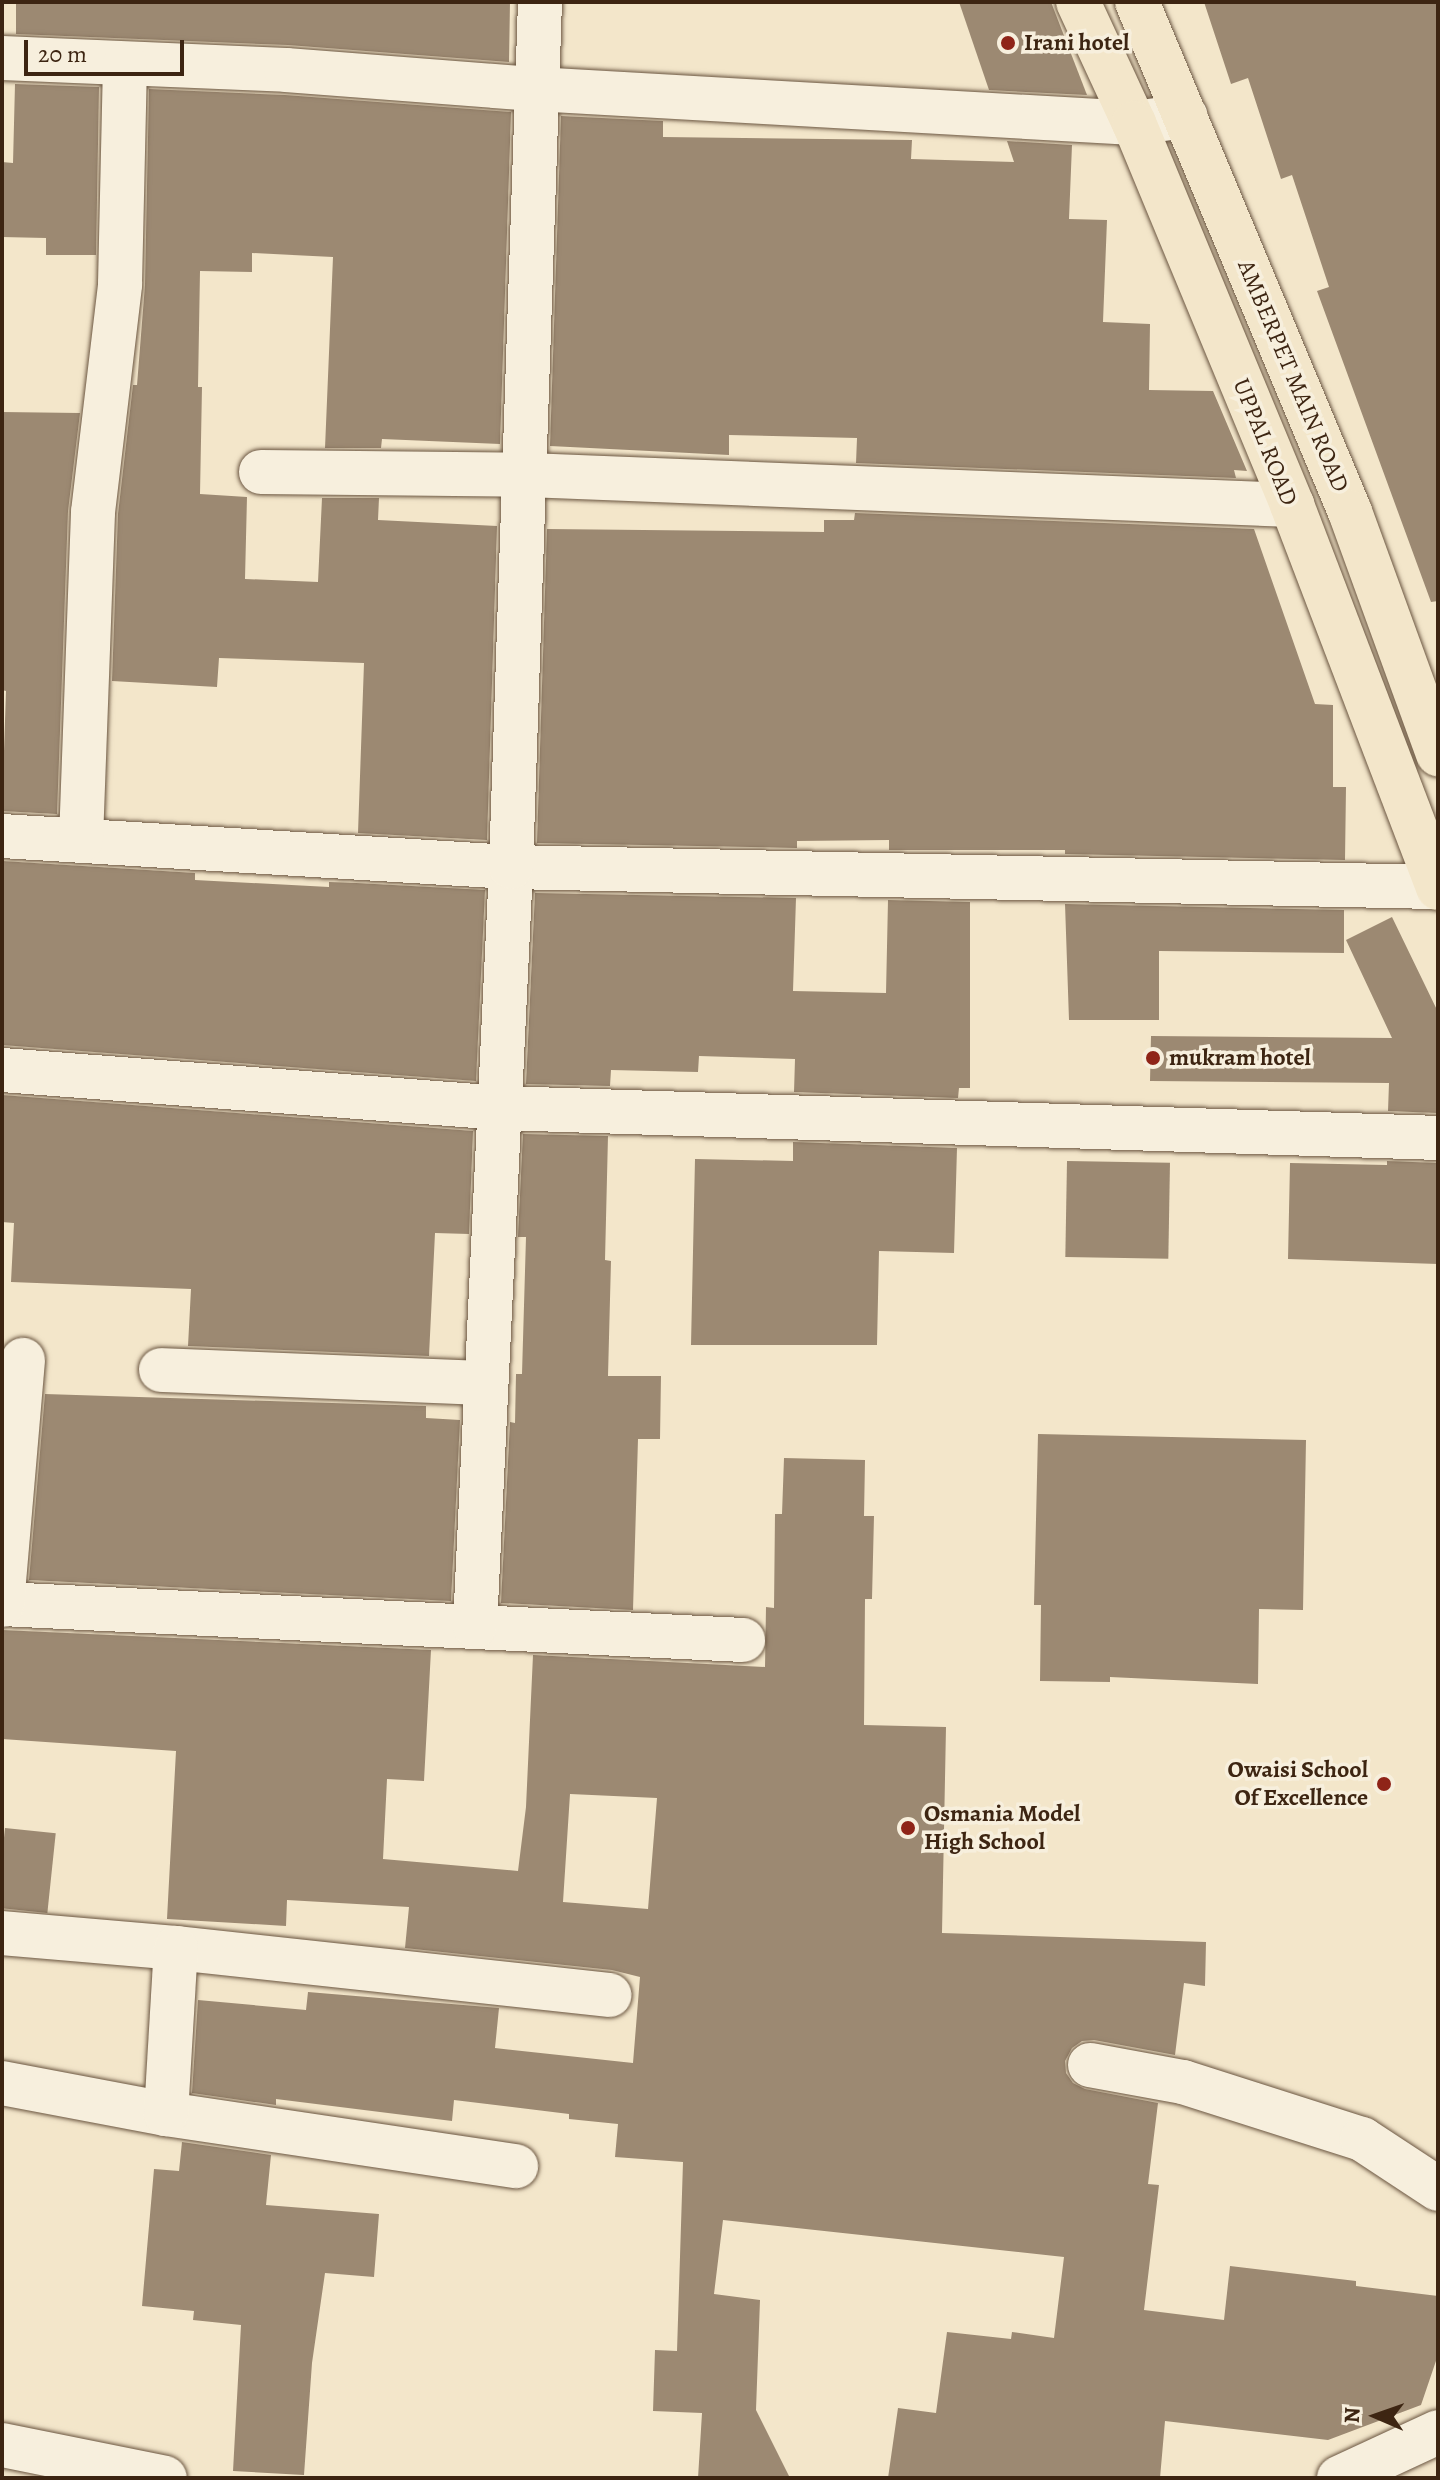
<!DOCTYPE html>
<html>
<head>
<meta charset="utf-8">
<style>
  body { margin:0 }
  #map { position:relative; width:1440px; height:2480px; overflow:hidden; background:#f3e6ca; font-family:Alegreya,serif }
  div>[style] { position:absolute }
  .building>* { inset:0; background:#9c8972; transform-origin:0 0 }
  .roads { filter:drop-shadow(0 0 2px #6a5540) drop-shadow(0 0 2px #6a5540) }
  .minor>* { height:44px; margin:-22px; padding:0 22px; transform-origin:22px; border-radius:22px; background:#f7efdd }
  .highway>* { height:44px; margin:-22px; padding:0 22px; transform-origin:22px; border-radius:22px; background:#f3e6ca }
  .dots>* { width:22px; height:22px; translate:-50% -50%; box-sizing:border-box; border:4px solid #f7efdd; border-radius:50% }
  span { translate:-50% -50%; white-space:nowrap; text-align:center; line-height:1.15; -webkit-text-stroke:7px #f7efdd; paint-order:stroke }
  .poi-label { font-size:24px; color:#3d2512; font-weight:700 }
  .left { translate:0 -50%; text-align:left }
  .right { translate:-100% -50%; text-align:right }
  .street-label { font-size:24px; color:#3d2512 }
  .frame { position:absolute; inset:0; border:4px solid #3d2512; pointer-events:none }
  .north { position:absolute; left:1336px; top:2376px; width:80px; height:80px; -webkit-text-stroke:6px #f7efdd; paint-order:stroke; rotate:272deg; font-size:22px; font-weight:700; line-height:32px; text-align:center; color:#3d2512 }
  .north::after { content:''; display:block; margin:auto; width:28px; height:36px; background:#3d2512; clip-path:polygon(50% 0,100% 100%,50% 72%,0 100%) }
  .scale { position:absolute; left:24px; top:40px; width:160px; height:36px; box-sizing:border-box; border:4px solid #3d2512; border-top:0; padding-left:10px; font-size:24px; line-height:28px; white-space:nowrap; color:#3d2512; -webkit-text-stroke:6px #f7efdd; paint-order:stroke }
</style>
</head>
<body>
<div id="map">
  <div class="building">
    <i style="clip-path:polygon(16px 2px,510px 2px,509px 62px,288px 45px,16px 34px)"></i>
    <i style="clip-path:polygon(959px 2px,1051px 2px,1087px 95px,989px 90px)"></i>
    <i style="clip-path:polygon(1204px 2px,1438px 2px,1438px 601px,1431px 602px,1317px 291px,1329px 287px,1292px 175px,1281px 179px,1248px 78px,1231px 84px)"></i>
    <i style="clip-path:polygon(15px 84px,99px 87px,96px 255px,46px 255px,46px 238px,2px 237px,2px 162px,13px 163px)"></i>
    <i style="clip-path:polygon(149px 89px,285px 95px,511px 112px,500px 444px,382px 439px,381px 448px,325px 448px,333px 257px,252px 253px,252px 272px,200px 271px,198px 387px,202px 387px,200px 494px,247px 497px,245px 579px,318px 582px,322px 498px,379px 498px,378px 520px,497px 526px,487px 840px,358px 833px,364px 663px,219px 658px,217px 687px,112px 681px,118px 514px,133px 385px,137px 385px,145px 285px)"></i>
    <i style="clip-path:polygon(561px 116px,663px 121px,663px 137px,912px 140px,911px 159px,1014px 162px,1007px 141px,1072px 145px,1069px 219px,1107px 220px,1103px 322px,1150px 324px,1149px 390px,1213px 391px,1247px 471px,1234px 470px,1236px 478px,856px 463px,857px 438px,729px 435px,729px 455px,550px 446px)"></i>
    <i style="clip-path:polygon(2px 412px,80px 413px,68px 511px,57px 814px,2px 811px,6px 691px,2px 690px)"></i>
    <i style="clip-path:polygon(855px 513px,1254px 529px,1315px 704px,1333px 705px,1333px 787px,1346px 787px,1345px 860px,1065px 854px,1065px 850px,889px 850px,889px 840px,797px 841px,797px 848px,537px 843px,547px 529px,824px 532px,824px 520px,854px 520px)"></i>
    <i style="clip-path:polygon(2px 861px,195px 873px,195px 880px,329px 887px,329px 882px,356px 883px,485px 890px,476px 1081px,2px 1045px)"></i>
    <i style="clip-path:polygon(535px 893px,796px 898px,793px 991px,886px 993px,888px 900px,970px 902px,970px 1088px,959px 1088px,958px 1098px,794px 1092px,795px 1059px,699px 1056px,698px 1072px,611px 1070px,610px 1086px,526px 1084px)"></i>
    <i style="clip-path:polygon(1065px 904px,1344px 910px,1344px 953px,1159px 951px,1159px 1020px,1069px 1020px)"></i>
    <i style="clip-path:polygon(1392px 917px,1438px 1012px,1438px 1113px,1388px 1111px,1389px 1083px,1150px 1081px,1151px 1036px,1392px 1038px,1346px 940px)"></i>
    <i style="clip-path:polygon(2px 1095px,473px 1131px,469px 1234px,435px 1233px,429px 1356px,188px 1346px,191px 1289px,11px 1282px,14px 1223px,2px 1222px)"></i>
    <i style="clip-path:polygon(523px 1134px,608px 1136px,605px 1260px,611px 1261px,608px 1376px,661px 1376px,660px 1439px,638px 1439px,633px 1610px,501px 1603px,510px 1422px,515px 1423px,516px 1374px,522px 1374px,526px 1237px,518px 1237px)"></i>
    <i style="clip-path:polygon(793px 1142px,957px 1148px,954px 1253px,879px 1251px,877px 1345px,691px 1345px,695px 1159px,793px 1161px)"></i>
    <i style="left:1067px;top:1161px;width:103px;height:96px;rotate:1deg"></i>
    <i style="clip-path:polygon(1387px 1161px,1438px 1163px,1438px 1264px,1288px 1259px,1290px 1163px,1387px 1165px)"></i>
    <i style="clip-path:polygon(45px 1394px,426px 1406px,426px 1418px,460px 1420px,451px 1601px,29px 1580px)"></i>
    <i style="clip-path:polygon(1038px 1434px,1306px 1440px,1303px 1610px,1259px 1609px,1258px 1684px,1110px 1677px,1110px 1682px,1040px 1681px,1041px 1605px,1034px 1605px)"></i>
    <i style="clip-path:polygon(evenodd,784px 1458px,865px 1460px,864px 1516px,874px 1516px,872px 1599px,865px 1599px,864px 1725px,946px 1727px,942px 1933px,1206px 1942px,1205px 1986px,1184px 1983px,1175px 2055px,1094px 2040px,1082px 2041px,1072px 2048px,1065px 2061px,1066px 2073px,1073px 2083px,1085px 2089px,1158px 2103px,1148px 2184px,1159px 2185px,1144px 2310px,1224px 2320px,1230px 2266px,1356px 2281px,1356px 2286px,1438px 2296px,1438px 2355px,1421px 2405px,1328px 2440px,1165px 2421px,1160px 2478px,888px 2478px,898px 2408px,936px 2413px,947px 2332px,1011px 2339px,1012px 2332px,1054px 2338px,1064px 2257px,723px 2220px,714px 2294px,760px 2300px,756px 2410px,790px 2478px,698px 2478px,702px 2413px,653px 2411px,655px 2350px,677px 2351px,683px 2162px,615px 2157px,618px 2124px,569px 2119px,569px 2114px,454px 2100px,452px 2121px,276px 2099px,276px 2105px,192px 2093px,198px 2000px,306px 2010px,308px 1992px,499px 2008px,495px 2048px,633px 2063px,640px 1977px,612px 1970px,405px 1948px,409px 1907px,287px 1900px,286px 1926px,167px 1919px,176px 1751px,2px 1739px,2px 1630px,431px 1650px,424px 1781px,387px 1779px,383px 1859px,518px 1871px,526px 1807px,533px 1655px,765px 1667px,766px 1607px,774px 1608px,775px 1514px,782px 1514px,784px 1458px,570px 1794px,657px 1798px,648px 1909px,563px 1902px,570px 1794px)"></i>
    <i style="left:5px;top:1828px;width:51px;height:80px;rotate:6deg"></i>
    <i style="clip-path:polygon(182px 2142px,271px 2155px,266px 2205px,379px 2214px,374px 2277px,325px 2273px,312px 2363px,304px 2475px,233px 2471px,241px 2325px,193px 2320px,194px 2311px,142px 2306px,154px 2169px,179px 2171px)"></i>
  </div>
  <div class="roads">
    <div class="minor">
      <i style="left:2px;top:58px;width:284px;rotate:2.4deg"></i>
      <i style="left:286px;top:70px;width:250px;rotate:4.4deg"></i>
      <i style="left:535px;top:89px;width:600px;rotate:3.25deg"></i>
      <i style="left:1134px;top:123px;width:52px;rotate:-7.7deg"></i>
      <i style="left:261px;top:472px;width:266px;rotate:0.6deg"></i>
      <i style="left:527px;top:475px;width:766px;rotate:2.25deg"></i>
      <i style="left:2px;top:836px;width:510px;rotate:3.49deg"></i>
      <i style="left:511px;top:867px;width:927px;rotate:1.24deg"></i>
      <i style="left:81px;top:840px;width:328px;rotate:-87.9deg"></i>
      <i style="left:93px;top:512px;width:230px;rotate:-83.2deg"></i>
      <i style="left:120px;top:284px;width:220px;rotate:-88.7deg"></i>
      <i style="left:2px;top:1070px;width:500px;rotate:4.35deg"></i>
      <i style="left:501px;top:1108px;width:937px;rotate:1.83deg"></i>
      <i style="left:161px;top:1370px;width:325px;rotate:2.3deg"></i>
      <i style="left:2px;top:1604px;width:742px;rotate:2.78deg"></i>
      <i style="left:2px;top:1605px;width:246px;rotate:-85.1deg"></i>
      <i style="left:475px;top:1626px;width:760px;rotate:-87.28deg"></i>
      <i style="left:511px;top:867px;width:865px;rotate:-88.08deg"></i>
      <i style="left:2px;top:1933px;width:175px;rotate:4.9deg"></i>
      <i style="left:176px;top:1948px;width:436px;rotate:6.2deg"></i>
      <i style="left:1090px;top:2065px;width:95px;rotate:10.4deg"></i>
      <i style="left:1183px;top:2082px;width:188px;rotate:17.7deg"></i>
      <i style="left:1362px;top:2139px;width:91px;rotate:33.3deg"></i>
      <i style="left:2px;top:2083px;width:167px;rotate:10.7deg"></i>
      <i style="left:166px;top:2114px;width:354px;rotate:8.5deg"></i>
      <i style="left:166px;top:2114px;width:166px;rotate:-86.6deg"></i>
      <i style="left:2px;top:2445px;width:166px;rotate:11.4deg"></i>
      <i style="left:1339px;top:2478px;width:109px;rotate:-24.9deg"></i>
    </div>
    <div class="highway">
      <i style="left:1078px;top:2px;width:133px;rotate:65.2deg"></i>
      <i style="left:1134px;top:123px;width:413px;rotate:67.5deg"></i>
      <i style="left:1292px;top:505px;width:410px;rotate:69.1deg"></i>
      <i style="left:1137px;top:2px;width:553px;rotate:67.33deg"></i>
      <i style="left:1350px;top:512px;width:258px;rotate:70deg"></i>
    </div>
  </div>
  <div class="dots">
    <i style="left:1008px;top:43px;background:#8f2418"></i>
    <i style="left:1153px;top:1058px;background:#8f2418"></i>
    <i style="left:1384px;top:1784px;background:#8f2418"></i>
    <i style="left:908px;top:1828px;background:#8f2418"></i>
  </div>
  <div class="poi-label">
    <span class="left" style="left:1024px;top:43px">Irani hotel</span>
    <span class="left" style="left:1169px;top:1058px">mukram hotel</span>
    <span class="right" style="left:1368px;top:1784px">Owaisi School<br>Of Excellence</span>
    <span class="left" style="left:924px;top:1828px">Osmania Model<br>High School</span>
  </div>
  <div class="street-label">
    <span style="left:1293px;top:376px;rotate:67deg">AMBERPET MAIN ROAD</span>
    <span style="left:1265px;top:442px;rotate:68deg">UPPAL ROAD</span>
  </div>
  <div class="frame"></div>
  <div class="north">N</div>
  <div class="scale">20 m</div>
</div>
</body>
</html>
